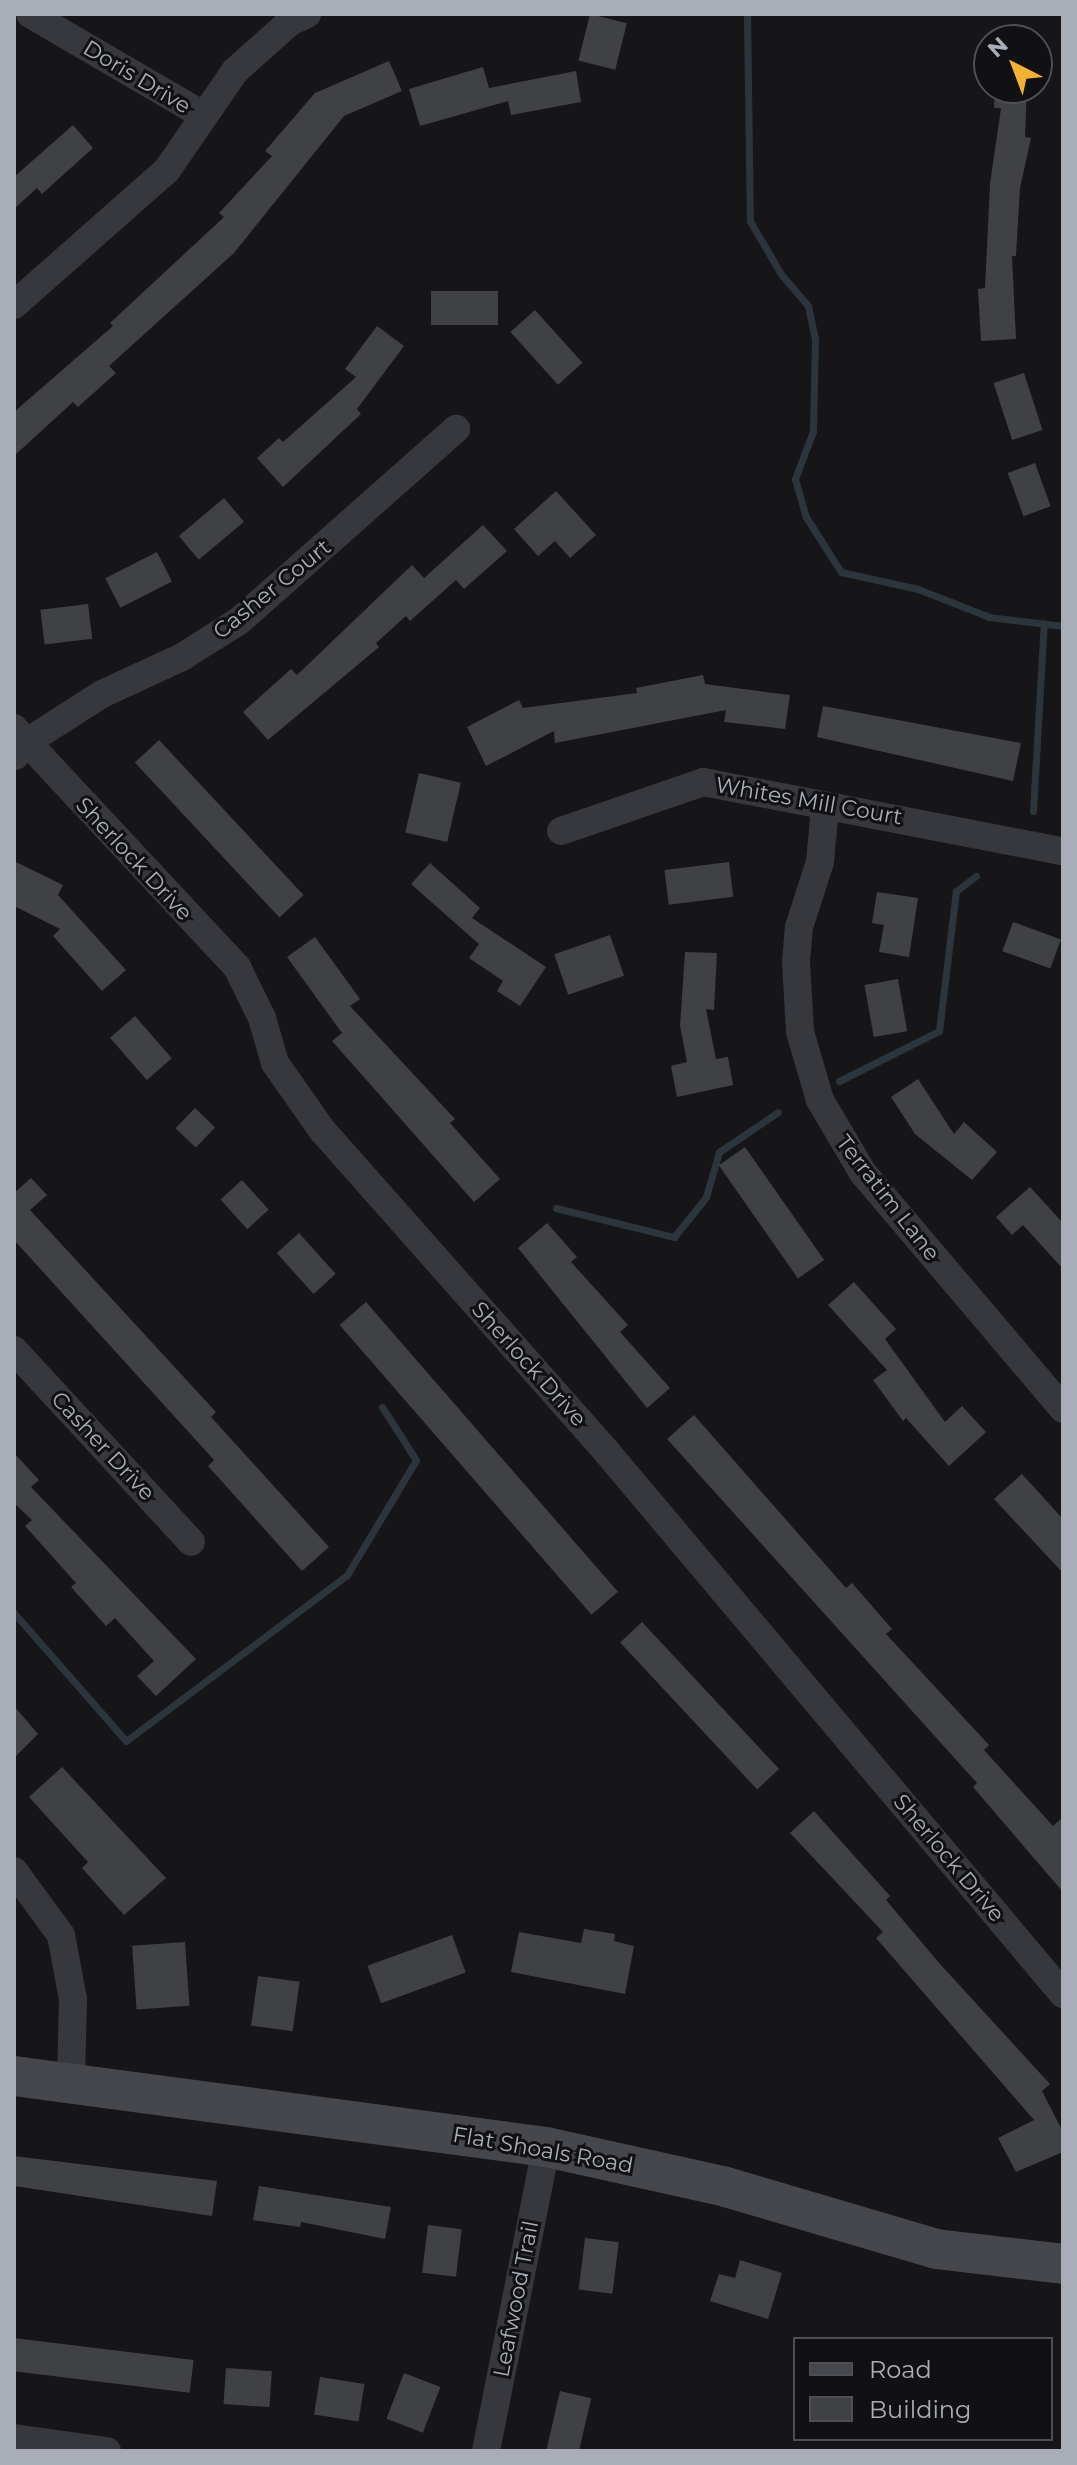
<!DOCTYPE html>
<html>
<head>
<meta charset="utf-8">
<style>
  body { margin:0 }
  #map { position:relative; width:1077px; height:2465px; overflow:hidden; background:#161618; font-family:Montserrat,sans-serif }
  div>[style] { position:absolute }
  .stream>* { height:7px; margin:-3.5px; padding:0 3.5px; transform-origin:3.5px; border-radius:3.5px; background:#2c353c }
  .building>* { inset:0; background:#404145; transform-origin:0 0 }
  .minor>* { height:28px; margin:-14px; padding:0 14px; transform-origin:14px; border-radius:14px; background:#37383d }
  .secondary>* { height:40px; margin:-20px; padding:0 20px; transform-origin:20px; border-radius:20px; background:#45474d }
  span { translate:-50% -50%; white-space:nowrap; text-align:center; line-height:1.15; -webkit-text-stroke:6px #111113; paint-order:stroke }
  .street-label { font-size:22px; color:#a8adb8 }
  .frame { position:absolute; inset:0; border:16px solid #a8adb8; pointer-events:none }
  .legend { position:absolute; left:793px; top:2337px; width:260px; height:104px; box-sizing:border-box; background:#111113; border:2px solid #4d4f55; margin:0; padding:10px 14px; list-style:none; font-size:24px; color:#a8adb8 }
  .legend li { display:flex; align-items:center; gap:16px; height:40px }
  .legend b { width:40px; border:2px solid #4d4f55 }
  .north { position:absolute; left:973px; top:24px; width:80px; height:80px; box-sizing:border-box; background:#111113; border:2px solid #4d4f55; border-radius:50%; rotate:318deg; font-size:22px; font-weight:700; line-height:32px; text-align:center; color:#a8adb8 }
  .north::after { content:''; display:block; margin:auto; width:28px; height:36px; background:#f2b134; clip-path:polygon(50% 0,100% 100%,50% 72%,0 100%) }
</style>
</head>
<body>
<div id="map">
  <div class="stream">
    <i style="left:747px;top:14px;width:207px;rotate:89.2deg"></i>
    <i style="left:750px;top:221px;width:61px;rotate:59.7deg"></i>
    <i style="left:781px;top:274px;width:42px;rotate:49.8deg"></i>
    <i style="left:808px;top:306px;width:35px;rotate:78deg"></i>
    <i style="left:815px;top:340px;width:91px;rotate:91.3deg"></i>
    <i style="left:813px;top:431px;width:51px;rotate:110.6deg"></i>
    <i style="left:795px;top:479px;width:40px;rotate:74deg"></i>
    <i style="left:806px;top:517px;width:65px;rotate:57.5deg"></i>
    <i style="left:841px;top:572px;width:79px;rotate:12.4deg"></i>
    <i style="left:918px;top:589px;width:76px;rotate:21.5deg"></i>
    <i style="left:989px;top:617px;width:75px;rotate:6.9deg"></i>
    <i style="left:1033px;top:811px;width:188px;rotate:-86.7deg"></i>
    <i style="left:839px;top:1081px;width:112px;rotate:-26.6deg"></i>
    <i style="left:939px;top:1031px;width:141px;rotate:-83.1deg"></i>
    <i style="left:956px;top:891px;width:25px;rotate:-37deg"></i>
    <i style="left:556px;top:1208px;width:122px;rotate:13.8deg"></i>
    <i style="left:674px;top:1237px;width:51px;rotate:-51.3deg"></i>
    <i style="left:706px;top:1197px;width:47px;rotate:-73.9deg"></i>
    <i style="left:719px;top:1152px;width:71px;rotate:-34.1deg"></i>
    <i style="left:14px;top:1613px;width:170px;rotate:48.8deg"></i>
    <i style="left:126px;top:1741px;width:276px;rotate:-36.9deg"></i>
    <i style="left:347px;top:1575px;width:134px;rotate:-59deg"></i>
    <i style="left:416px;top:1460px;width:63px;rotate:-122.7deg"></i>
  </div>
  <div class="building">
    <i style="left:590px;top:14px;width:38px;height:48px;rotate:14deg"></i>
    <i style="clip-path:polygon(389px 61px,402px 91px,344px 116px,234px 253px,109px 366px,116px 373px,78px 407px,73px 402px,14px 456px,14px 412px,113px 326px,110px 323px,224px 217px,219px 213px,272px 156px,265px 151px,315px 93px)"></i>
    <i style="clip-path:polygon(483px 67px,489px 88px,576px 71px,581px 102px,511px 115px,508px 101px,420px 126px,409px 89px)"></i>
    <i style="clip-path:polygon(995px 88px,1027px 88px,1025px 137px,1031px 138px,1020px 188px,1016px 256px,1012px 256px,1016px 339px,981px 341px,978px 289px,985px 288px,990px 184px,1001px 108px,994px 108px)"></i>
    <i style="clip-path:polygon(73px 125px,93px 148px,42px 194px,37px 188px,14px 209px,14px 177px)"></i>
    <i style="left:431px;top:291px;width:67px;height:34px"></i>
    <i style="left:535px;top:310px;width:71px;height:33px;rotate:48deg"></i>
    <i style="clip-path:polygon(377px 326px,404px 346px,357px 409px,361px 414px,283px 487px,257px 458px,279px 438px,283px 442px,356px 377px,345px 369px)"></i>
    <i style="left:1024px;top:373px;width:60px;height:32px;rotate:72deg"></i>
    <i style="left:1035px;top:463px;width:46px;height:29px;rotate:70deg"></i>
    <i style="clip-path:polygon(556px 491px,596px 535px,570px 558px,555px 541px,538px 556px,514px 529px)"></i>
    <i style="left:224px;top:498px;width:31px;height:59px;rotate:50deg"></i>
    <i style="clip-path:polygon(483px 525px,507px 551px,464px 589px,456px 580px,410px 621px,406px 616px,376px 643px,379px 647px,268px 740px,243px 712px,291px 669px,297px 675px,412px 565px,424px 578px)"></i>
    <i style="left:157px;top:552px;width:33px;height:58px;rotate:63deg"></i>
    <i style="left:88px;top:604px;width:35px;height:48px;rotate:83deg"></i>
    <i style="clip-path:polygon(703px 675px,705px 684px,790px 695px,785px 729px,724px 722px,726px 710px,555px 743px,554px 731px,486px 766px,467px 727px,519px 700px,523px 708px,637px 693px,636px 688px)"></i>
    <i style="clip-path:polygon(823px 706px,1021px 743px,1013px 781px,817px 737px)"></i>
    <i style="left:159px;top:740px;width:212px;height:33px;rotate:47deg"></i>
    <i style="left:419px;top:773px;width:43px;height:61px;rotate:13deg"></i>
    <i style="clip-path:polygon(14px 861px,63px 885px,58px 895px,126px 970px,102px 991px,53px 936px,60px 929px,14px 906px)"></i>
    <i style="left:729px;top:862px;width:35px;height:65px;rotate:83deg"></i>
    <i style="clip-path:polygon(430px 863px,480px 908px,472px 918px,546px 967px,520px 1006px,497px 991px,503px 981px,469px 958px,479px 944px,411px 884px)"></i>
    <i style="clip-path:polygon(877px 892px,918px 898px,909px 957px,879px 952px,884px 925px,872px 923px)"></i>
    <i style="left:1013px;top:922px;width:51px;height:31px;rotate:20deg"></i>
    <i style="left:610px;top:935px;width:43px;height:59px;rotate:71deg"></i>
    <i style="clip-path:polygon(315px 937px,360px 999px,350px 1006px,455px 1119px,450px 1123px,500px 1179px,474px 1202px,332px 1041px,342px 1033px,287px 957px)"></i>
    <i style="clip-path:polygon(685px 952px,717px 953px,714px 1010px,706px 1009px,716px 1059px,728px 1057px,733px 1085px,677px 1097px,671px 1066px,687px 1062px,680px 1026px)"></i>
    <i style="left:898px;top:979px;width:53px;height:34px;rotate:80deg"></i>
    <i style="left:135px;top:1016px;width:56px;height:33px;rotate:49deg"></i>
    <i style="clip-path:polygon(918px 1079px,954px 1134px,964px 1122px,997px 1152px,972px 1180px,915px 1134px,891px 1097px)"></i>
    <i style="left:195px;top:1108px;width:28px;height:28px;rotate:44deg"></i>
    <i style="left:745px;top:1147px;width:138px;height:32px;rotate:55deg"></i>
    <i style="clip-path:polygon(31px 1178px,47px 1195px,30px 1210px,216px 1412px,211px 1417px,329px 1547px,302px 1571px,208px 1466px,214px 1460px,14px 1240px,14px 1193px)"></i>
    <i style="left:242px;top:1180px;width:40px;height:29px;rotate:48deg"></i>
    <i style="clip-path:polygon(1030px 1187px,1063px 1223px,1063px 1269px,1023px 1225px,1012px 1235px,996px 1217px)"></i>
    <i style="clip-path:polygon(547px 1223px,577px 1257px,571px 1262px,628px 1325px,620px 1332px,670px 1388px,647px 1408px,518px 1248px)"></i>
    <i style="left:299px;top:1233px;width:55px;height:30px;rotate:48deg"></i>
    <i style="clip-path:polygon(854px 1282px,896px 1329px,885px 1339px,945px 1422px,962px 1406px,986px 1432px,949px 1466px,906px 1418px,903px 1421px,873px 1380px,887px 1370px,828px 1305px)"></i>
    <i style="left:366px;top:1302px;width:384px;height:35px;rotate:49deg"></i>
    <i style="clip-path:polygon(694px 1415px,846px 1588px,852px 1583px,892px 1629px,886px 1634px,989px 1745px,984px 1750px,1053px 1826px,1063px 1817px,1063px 1892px,973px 1787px,977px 1783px,667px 1439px)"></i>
    <i style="clip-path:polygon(14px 1453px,39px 1480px,31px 1487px,196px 1659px,156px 1696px,137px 1676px,154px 1661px,115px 1618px,106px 1626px,71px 1587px,76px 1583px,25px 1526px,32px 1520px,14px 1503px)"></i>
    <i style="clip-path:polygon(1022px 1474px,1063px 1519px,1063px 1573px,994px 1499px)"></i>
    <i style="left:642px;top:1622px;width:201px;height:30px;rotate:47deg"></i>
    <i style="clip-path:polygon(14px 1706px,38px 1734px,14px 1758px)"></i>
    <i style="clip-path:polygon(62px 1767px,166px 1878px,124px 1915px,82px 1868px,88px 1862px,29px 1797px)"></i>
    <i style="clip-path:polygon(814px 1811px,890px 1896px,886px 1900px,940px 1964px,1050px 2084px,1042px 2091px,1063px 2132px,1063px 2152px,1016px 2172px,998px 2138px,1034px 2120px,876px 1938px,883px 1932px,790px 1833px)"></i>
    <i style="clip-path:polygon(584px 1929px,615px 1934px,614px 1941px,634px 1946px,625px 1994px,511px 1972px,519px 1932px,581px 1943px)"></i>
    <i style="left:452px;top:1935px;width:40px;height:90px;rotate:70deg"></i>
    <i style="left:185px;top:1942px;width:64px;height:53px;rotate:86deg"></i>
    <i style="left:258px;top:1976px;width:42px;height:50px;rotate:8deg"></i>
    <i style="clip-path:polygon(14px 2156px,217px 2181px,212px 2216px,14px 2186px)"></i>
    <i style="clip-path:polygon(259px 2186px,391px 2207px,385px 2239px,301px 2222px,300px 2227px,253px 2220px)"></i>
    <i style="left:428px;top:2225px;width:34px;height:48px;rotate:7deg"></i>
    <i style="left:585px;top:2238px;width:34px;height:52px;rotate:7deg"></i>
    <i style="clip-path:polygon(740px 2260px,782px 2273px,768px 2319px,710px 2301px,719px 2274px,735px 2278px)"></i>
    <i style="left:14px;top:2338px;width:181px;height:33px;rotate:7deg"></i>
    <i style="left:226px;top:2368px;width:46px;height:36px;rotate:4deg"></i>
    <i style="left:404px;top:2373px;width:39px;height:49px;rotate:21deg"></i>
    <i style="left:320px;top:2377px;width:45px;height:38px;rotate:9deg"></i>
    <i style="left:560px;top:2391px;width:32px;height:62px;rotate:13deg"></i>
  </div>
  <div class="minor">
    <i style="left:30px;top:14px;width:200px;rotate:30.3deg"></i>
    <i style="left:14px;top:305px;width:204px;rotate:-41.4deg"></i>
    <i style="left:167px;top:170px;width:120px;rotate:-55.5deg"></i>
    <i style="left:235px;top:71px;width:74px;rotate:-41.7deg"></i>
    <i style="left:290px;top:22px;width:19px;rotate:-25deg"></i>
    <i style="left:14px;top:728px;width:327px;rotate:47deg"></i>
    <i style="left:237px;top:967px;width:57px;rotate:63.9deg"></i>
    <i style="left:262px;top:1018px;width:47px;rotate:73.9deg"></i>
    <i style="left:275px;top:1063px;width:82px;rotate:55deg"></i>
    <i style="left:322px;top:1130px;width:429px;rotate:48.5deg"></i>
    <i style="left:606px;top:1451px;width:710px;rotate:49.92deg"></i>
    <i style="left:15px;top:756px;width:18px;rotate:-49deg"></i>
    <i style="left:27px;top:742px;width:89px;rotate:-32.6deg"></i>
    <i style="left:102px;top:694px;width:88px;rotate:-24.8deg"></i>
    <i style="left:182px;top:657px;width:67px;rotate:-32.3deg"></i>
    <i style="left:239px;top:621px;width:290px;rotate:-41.5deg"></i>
    <i style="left:825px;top:808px;width:54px;rotate:95.3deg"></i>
    <i style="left:820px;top:862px;width:68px;rotate:107.9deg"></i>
    <i style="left:799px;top:927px;width:35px;rotate:95deg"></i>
    <i style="left:796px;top:962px;width:70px;rotate:86.7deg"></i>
    <i style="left:800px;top:1032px;width:71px;rotate:73.6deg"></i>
    <i style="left:820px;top:1100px;width:85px;rotate:59.5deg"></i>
    <i style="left:863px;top:1173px;width:309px;rotate:49.7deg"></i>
    <i style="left:561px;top:831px;width:150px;rotate:-19deg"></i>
    <i style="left:703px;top:782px;width:367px;rotate:10.9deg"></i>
    <i style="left:14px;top:1350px;width:261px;rotate:47.3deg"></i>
    <i style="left:14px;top:1871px;width:79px;rotate:53.7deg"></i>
    <i style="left:61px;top:1935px;width:65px;rotate:79.4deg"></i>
    <i style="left:73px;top:1999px;width:84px;rotate:91.4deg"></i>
    <i style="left:14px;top:2438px;width:94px;rotate:8deg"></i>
    <i style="left:486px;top:2451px;width:310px;rotate:-78.8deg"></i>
  </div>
  <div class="secondary">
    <i style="left:14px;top:2076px;width:537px;rotate:7.6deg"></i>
    <i style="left:546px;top:2147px;width:184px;rotate:12.5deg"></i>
    <i style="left:726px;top:2187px;width:219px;rotate:16.4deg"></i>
    <i style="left:936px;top:2249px;width:128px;rotate:6.7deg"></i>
  </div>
  <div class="street-label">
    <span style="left:137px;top:77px;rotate:31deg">Doris Drive</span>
    <span style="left:272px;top:589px;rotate:-39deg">Casher Court</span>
    <span style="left:809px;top:801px;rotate:10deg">Whites Mill Court</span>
    <span style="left:134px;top:859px;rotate:47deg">Sherlock Drive</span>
    <span style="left:888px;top:1198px;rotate:52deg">Terratim Lane</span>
    <span style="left:529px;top:1364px;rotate:48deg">Sherlock Drive</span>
    <span style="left:103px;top:1446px;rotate:47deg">Casher Drive</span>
    <span style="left:949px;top:1858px;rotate:50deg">Sherlock Drive</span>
    <span style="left:543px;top:2150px;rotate:10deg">Flat Shoals Road</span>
    <span style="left:516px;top:2299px;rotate:-79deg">Leafwood Trail</span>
  </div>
  <div class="frame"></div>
  <ul class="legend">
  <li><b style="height:10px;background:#45474d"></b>Road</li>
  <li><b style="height:22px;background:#404145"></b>Building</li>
  </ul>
  <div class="north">N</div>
</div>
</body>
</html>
